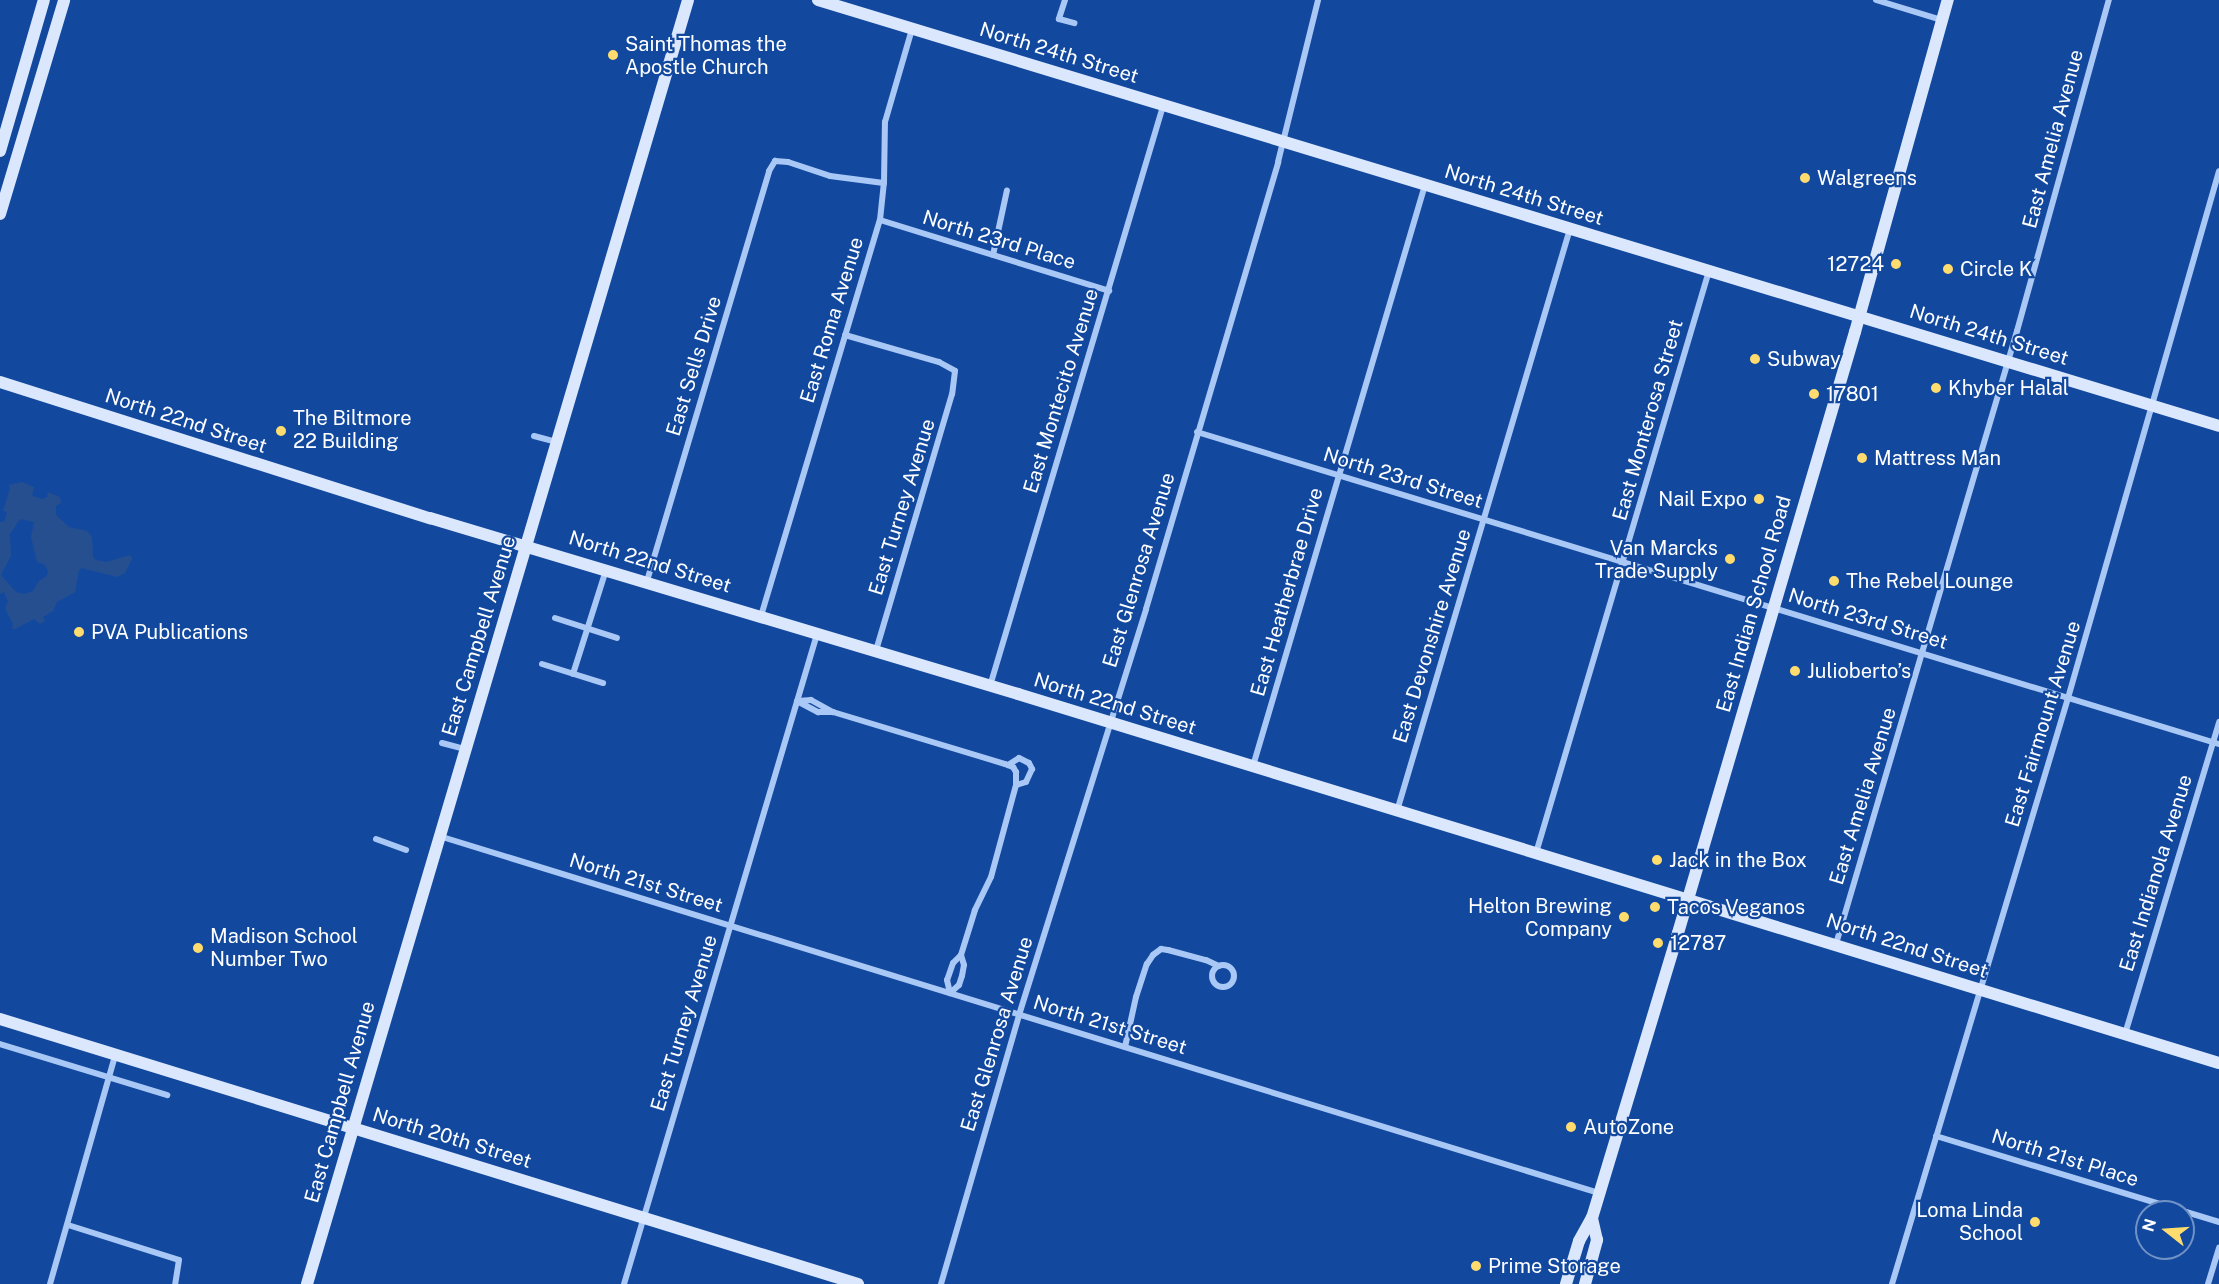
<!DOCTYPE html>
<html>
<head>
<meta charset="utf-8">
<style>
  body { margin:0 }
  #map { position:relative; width:2219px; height:1284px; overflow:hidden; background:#12499f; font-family:"Public Sans",sans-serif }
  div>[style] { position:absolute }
  .water>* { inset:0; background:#264f8f }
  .street>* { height:6px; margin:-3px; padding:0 3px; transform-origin:3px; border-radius:3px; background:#a9c8f5 }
  .street>.ring { margin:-3px; padding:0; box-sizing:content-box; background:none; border:6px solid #a9c8f5; border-radius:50% }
  .secondary>* { height:12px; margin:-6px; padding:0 6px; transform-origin:6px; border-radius:6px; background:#dae7fd }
  .dots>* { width:16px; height:16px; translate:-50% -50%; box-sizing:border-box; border:3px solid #12499f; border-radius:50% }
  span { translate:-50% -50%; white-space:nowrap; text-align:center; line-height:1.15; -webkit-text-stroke:4.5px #12499f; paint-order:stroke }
  .poi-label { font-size:20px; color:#fff }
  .left { translate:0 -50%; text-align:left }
  .right { translate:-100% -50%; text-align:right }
  .street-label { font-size:20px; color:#fff }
  .north { position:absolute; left:2135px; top:1200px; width:60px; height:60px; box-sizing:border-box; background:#12499f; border:2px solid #7192c5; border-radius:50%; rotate:287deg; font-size:16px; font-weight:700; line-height:24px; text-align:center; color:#fff }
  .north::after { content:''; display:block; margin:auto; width:21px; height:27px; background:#ffdc6d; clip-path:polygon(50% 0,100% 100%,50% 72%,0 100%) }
</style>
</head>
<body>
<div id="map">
  <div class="water">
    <i style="clip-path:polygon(evenodd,22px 482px,34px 487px,32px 496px,43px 499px,47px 497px,48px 492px,60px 497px,61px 503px,56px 506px,56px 515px,69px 527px,87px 531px,92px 537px,93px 557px,96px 560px,106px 562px,130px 555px,132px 559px,125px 573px,117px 577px,82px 568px,79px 570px,75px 592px,57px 602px,53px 611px,43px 617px,45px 621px,40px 624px,34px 619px,15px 629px,12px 629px,13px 624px,5px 608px,8px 602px,4px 592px,0 594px,0 522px,4px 522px,7px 512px,3px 511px,10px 488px,9px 485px,22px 482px,20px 519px,34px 522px,31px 537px,37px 562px,44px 564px,48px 571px,47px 576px,39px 581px,33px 591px,24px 594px,16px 592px,1px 575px,11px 556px,10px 534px,20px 519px)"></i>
  </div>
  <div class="street">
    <i style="left:1065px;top:0;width:20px;rotate:108deg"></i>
    <i style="left:1059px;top:19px;width:16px;rotate:15deg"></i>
    <i style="left:1876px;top:0;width:69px;rotate:16.9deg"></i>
    <i style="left:880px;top:220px;width:240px;rotate:17.2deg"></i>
    <i style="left:993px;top:255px;width:66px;rotate:-77.8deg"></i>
    <i style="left:845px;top:335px;width:98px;rotate:16deg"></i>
    <i style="left:939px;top:362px;width:18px;rotate:29deg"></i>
    <i style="left:955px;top:371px;width:23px;rotate:97deg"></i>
    <i style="left:952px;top:394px;width:268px;rotate:106.5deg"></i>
    <i style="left:1197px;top:432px;width:1069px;rotate:16.98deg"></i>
    <i style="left:534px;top:436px;width:23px;rotate:15deg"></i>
    <i style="left:647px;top:581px;width:428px;rotate:-73.4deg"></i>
    <i style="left:769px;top:171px;width:12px;rotate:-59deg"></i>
    <i style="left:775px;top:161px;width:13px;rotate:4deg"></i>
    <i style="left:788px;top:162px;width:44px;rotate:18.4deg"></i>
    <i style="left:830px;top:176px;width:54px;rotate:7.4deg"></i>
    <i style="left:761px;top:616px;width:413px;rotate:-73.3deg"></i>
    <i style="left:880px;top:220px;width:37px;rotate:-84deg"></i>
    <i style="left:884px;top:183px;width:61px;rotate:-89.1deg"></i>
    <i style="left:885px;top:122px;width:97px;rotate:-73.8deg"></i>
    <i style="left:555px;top:618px;width:65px;rotate:17.9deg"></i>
    <i style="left:542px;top:664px;width:64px;rotate:17.3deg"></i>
    <i style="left:573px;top:674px;width:109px;rotate:-72.4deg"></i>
    <i style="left:990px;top:686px;width:605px;rotate:-73.39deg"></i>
    <i style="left:797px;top:701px;width:24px;rotate:28deg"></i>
    <i style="left:818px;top:712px;width:15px"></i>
    <i style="left:833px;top:712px;width:180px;rotate:16.8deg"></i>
    <i style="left:1005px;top:764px;width:9px;rotate:21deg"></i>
    <i style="left:1013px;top:767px;width:6px;rotate:59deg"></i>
    <i style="left:1016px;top:772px;width:13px;rotate:90deg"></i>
    <i style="left:1016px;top:785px;width:95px;rotate:105.2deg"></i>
    <i style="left:991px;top:877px;width:37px;rotate:116deg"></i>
    <i style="left:975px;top:910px;width:47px;rotate:107.3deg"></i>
    <i style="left:961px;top:955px;width:11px;rotate:135deg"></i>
    <i style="left:953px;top:963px;width:18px;rotate:109deg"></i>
    <i style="left:947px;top:980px;width:13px;rotate:77deg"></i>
    <i style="left:798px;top:701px;width:13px;rotate:-4deg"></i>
    <i style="left:811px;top:700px;width:25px;rotate:29deg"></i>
    <i style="left:442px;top:743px;width:24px;rotate:15deg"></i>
    <i style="left:1008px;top:765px;width:13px;rotate:-32deg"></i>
    <i style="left:1019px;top:758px;width:11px;rotate:27deg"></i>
    <i style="left:1029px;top:763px;width:7px;rotate:63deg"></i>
    <i style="left:1032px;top:769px;width:14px;rotate:115deg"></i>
    <i style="left:1026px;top:782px;width:10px;rotate:163deg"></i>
    <i style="left:1253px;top:766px;width:606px;rotate:-73.51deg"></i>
    <i style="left:1397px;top:811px;width:607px;rotate:-73.45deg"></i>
    <i style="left:439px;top:836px;width:1214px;rotate:17.11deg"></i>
    <i style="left:376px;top:839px;width:32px;rotate:20deg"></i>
    <i style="left:1536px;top:853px;width:607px;rotate:-73.45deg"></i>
    <i style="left:1836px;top:944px;width:639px;rotate:-73.55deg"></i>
    <i style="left:2017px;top:331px;width:344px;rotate:-74.5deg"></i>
    <i class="ring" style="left:1212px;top:965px;width:16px;height:16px"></i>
    <i style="left:950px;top:993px;width:12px;rotate:-42deg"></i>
    <i style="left:959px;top:985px;width:9px;rotate:-72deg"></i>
    <i style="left:962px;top:976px;width:11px;rotate:-80deg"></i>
    <i style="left:964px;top:965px;width:10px;rotate:-107deg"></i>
    <i style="left:2125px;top:1034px;width:326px;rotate:-73.2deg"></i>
    <i style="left:0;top:1044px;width:175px;rotate:17deg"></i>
    <i style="left:1125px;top:1047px;width:51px;rotate:-77.6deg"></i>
    <i style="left:1136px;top:997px;width:35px;rotate:-72deg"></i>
    <i style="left:1147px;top:964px;width:11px;rotate:-56deg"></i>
    <i style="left:1153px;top:955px;width:10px;rotate:-37deg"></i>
    <i style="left:1161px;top:949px;width:7px;rotate:8deg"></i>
    <i style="left:1168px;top:950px;width:39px;rotate:15deg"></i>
    <i style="left:1206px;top:960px;width:14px;rotate:25deg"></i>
    <i style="left:1936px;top:1136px;width:296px;rotate:16.9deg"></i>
    <i style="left:68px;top:1225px;width:116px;rotate:17.5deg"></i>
    <i style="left:179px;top:1260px;width:24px;rotate:99deg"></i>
    <i style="left:50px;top:1284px;width:237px;rotate:-74.1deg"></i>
    <i style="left:624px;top:1284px;width:678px;rotate:-73.46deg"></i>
    <i style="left:941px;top:1284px;width:280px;rotate:-73.8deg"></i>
    <i style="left:1019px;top:1015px;width:425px;rotate:-72.6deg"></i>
    <i style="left:1146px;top:609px;width:466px;rotate:-73.5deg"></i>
    <i style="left:1278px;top:162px;width:167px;rotate:-76.1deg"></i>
    <i style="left:1892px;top:1284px;width:612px;rotate:-73.28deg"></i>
    <i style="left:2068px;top:698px;width:548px;rotate:-74.01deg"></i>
    <i style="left:2208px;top:1284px;width:38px;rotate:-73deg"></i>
  </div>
  <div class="secondary">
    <i style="left:818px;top:0;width:1464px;rotate:16.91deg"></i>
    <i style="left:0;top:151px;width:157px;rotate:-73.8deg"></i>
    <i style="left:0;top:214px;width:223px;rotate:-73.3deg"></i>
    <i style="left:0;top:382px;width:451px;rotate:17.6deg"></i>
    <i style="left:430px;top:518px;width:614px;rotate:16.66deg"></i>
    <i style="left:1018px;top:694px;width:1256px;rotate:17.08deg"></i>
    <i style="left:0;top:1019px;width:898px;rotate:17.16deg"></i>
    <i style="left:307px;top:1284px;width:1339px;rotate:-73.47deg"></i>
    <i style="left:1566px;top:1284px;width:45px;rotate:-73.2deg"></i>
    <i style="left:1579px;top:1241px;width:26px;rotate:-61deg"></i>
    <i style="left:1592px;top:1218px;width:298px;rotate:-73.2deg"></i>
    <i style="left:1678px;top:933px;width:627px;rotate:-73.59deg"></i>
    <i style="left:1855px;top:332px;width:345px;rotate:-74.4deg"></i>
    <i style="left:1585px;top:1284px;width:46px;rotate:-74.7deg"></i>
    <i style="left:1597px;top:1240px;width:23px;rotate:-103deg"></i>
  </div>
  <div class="dots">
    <i style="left:613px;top:55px;background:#ffdc6d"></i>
    <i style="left:1805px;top:178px;background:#ffdc6d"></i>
    <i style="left:1896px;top:264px;background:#ffdc6d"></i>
    <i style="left:1948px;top:269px;background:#ffdc6d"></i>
    <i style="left:1755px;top:359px;background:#ffdc6d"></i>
    <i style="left:1936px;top:388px;background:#ffdc6d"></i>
    <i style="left:1814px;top:394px;background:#ffdc6d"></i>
    <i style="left:281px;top:431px;background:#ffdc6d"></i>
    <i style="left:1862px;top:458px;background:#ffdc6d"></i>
    <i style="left:1759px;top:499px;background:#ffdc6d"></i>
    <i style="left:1730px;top:559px;background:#ffdc6d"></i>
    <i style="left:1834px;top:581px;background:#ffdc6d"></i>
    <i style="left:79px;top:632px;background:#ffdc6d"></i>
    <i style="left:1795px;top:671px;background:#ffdc6d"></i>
    <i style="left:1657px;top:860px;background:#ffdc6d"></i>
    <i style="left:1655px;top:907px;background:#ffdc6d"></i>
    <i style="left:1624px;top:917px;background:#ffdc6d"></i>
    <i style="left:1658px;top:943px;background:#ffdc6d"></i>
    <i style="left:198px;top:948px;background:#ffdc6d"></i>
    <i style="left:1571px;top:1127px;background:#ffdc6d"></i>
    <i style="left:2035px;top:1222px;background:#ffdc6d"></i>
    <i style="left:1476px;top:1266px;background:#ffdc6d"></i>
  </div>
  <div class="poi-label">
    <span class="left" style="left:625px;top:56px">Saint Thomas the<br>Apostle Church</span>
    <span class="left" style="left:1817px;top:178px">Walgreens</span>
    <span class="right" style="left:1884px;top:264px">12724</span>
    <span class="left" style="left:1960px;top:269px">Circle K</span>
    <span class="left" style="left:1767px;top:359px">Subway</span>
    <span class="left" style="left:1948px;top:388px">Khyber Halal</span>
    <span class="left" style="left:1826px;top:394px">17801</span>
    <span class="left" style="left:293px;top:430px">The Biltmore<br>22 Building</span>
    <span class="left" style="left:1874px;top:458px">Mattress Man</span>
    <span class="right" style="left:1747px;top:499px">Nail Expo</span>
    <span class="right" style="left:1718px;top:560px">Van Marcks<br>Trade Supply</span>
    <span class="left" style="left:1846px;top:581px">The Rebel Lounge</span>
    <span class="left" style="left:91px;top:632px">PVA Publications</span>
    <span class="left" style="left:1807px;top:671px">Julioberto’s</span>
    <span class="left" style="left:1669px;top:860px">Jack in the Box</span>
    <span class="right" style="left:1612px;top:918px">Helton Brewing<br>Company</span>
    <span class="left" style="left:1667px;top:907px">Tacos Veganos</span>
    <span class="left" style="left:210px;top:948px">Madison School<br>Number Two</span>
    <span class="left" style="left:1670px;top:943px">12787</span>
    <span class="left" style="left:1583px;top:1127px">AutoZone</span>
    <span class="right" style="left:2023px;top:1222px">Loma Linda<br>School</span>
    <span class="left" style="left:1488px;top:1266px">Prime Storage</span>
  </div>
  <div class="street-label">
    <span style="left:1059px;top:53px;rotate:17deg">North 24th Street</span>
    <span style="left:2053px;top:139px;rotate:-75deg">East Amelia Avenue</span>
    <span style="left:1524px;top:195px;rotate:17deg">North 24th Street</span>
    <span style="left:999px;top:240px;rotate:17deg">North 23rd Place</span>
    <span style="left:832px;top:320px;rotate:-73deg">East Roma Avenue</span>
    <span style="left:1989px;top:335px;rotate:17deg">North 24th Street</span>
    <span style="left:694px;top:366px;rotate:-73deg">East Sells Drive</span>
    <span style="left:1061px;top:391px;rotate:-73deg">East Montecito Avenue</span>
    <span style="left:1648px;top:420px;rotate:-74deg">East Monterosa Street</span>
    <span style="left:186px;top:421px;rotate:18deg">North 22nd Street</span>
    <span style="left:1403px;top:478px;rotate:17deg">North 23rd Street</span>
    <span style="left:902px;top:507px;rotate:-73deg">East Turney Avenue</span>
    <span style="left:650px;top:562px;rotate:17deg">North 22nd Street</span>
    <span style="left:1139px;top:570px;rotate:-73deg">East Glenrosa Avenue</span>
    <span style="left:1287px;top:592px;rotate:-74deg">East Heatherbrae Drive</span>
    <span style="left:1754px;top:604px;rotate:-74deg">East Indian School Road</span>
    <span style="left:1868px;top:619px;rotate:17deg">North 23rd Street</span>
    <span style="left:479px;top:636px;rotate:-73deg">East Campbell Avenue</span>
    <span style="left:1432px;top:636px;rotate:-73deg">East Devonshire Avenue</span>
    <span style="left:1115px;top:704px;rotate:17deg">North 22nd Street</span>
    <span style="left:2043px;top:724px;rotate:-73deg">East Fairmount Avenue</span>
    <span style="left:1863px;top:796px;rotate:-73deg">East Amelia Avenue</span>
    <span style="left:2156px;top:873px;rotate:-73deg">East Indianola Avenue</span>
    <span style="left:646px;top:883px;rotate:17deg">North 21st Street</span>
    <span style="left:1907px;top:946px;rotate:18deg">North 22nd Street</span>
    <span style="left:684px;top:1023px;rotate:-73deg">East Turney Avenue</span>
    <span style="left:1110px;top:1025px;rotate:17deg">North 21st Street</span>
    <span style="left:997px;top:1034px;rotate:-73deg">East Glenrosa Avenue</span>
    <span style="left:340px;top:1102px;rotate:-74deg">East Campbell Avenue</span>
    <span style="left:452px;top:1138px;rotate:17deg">North 20th Street</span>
    <span style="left:2065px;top:1158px;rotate:17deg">North 21st Place</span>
  </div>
  <div class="north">N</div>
</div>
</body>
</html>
